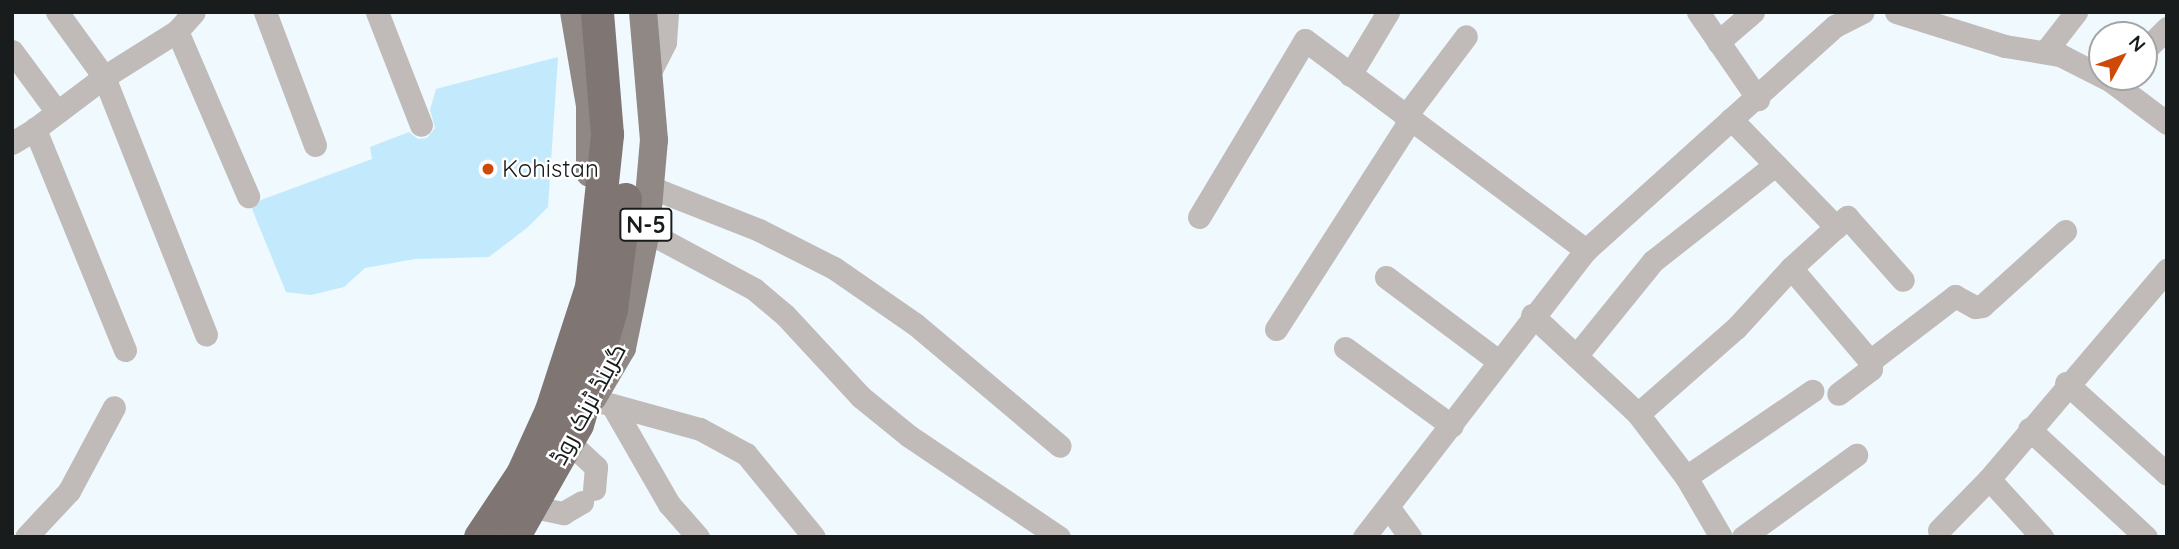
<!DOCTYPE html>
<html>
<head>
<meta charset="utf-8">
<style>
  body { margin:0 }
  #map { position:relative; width:2179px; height:549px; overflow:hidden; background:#eff9fe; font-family:Quicksand,Cairo,sans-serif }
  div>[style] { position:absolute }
  .building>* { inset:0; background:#c3eafc }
  .minor>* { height:23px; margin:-11.5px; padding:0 11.5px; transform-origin:11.5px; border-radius:11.5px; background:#c0bbb9 }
  .major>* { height:28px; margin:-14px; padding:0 14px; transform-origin:14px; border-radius:14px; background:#908885 }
  .highway>* { height:33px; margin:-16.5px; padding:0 16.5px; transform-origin:16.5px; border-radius:16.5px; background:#7f7673 }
  .dots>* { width:19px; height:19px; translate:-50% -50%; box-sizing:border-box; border:4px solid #fff; border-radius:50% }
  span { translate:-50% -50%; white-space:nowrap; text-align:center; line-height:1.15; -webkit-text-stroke:5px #fff; paint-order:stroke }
  .shield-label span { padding:2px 5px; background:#fff; border:2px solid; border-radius:5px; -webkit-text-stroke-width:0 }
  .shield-label { font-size:23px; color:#181c1d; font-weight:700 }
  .poi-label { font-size:24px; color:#181c1d }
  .left { translate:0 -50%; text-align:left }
  .street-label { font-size:24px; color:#181c1d }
  .frame { position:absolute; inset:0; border:14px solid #181c1d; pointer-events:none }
  .north { position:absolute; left:2088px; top:21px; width:70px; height:70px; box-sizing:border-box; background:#fff; border:2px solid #a3a4a5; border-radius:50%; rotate:49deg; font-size:19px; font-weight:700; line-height:28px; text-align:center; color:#181c1d }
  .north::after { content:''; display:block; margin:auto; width:24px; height:32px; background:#cf4908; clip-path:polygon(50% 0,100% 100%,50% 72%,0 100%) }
</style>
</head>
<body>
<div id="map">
  <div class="building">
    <i style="clip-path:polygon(558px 57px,548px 207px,528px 227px,489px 257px,415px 259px,365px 268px,344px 287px,311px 295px,286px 292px,252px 209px,261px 200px,372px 159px,370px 147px,409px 132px,418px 139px,427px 138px,435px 128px,430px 110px,436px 89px)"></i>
  </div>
  <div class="minor">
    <i style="left:57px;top:12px;width:80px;rotate:54.1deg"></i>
    <i style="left:104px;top:77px;width:277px;rotate:68.4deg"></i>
    <i style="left:265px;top:12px;width:142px;rotate:69.4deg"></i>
    <i style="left:377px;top:12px;width:121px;rotate:68.7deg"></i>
    <i style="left:1698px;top:12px;width:106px;rotate:55.4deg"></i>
    <i style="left:1896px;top:12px;width:114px;rotate:17.3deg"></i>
    <i style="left:2005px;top:46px;width:56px;rotate:9.3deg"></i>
    <i style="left:2060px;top:55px;width:57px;rotate:27deg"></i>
    <i style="left:2111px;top:81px;width:70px;rotate:36.9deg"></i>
    <i style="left:177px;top:31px;width:180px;rotate:66.7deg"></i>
    <i style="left:1718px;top:42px;width:46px;rotate:-40.6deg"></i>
    <i style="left:12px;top:51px;width:76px;rotate:53.6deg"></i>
    <i style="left:2144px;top:51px;width:33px;rotate:-45deg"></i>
    <i style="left:2045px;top:52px;width:51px;rotate:-52.2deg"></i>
    <i style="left:651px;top:70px;width:31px;rotate:-63deg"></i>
    <i style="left:665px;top:42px;width:30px;rotate:-86deg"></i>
    <i style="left:1350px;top:75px;width:74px;rotate:-58.9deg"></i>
    <i style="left:1405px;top:117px;width:101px;rotate:-53deg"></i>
    <i style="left:1731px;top:119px;width:151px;rotate:45.8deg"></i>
    <i style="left:12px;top:143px;width:27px;rotate:-31deg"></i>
    <i style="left:650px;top:187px;width:117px;rotate:21.5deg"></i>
    <i style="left:759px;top:230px;width:84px;rotate:26.9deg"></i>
    <i style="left:834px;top:268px;width:98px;rotate:34.7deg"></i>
    <i style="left:915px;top:324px;width:189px;rotate:40.1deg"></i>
    <i style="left:1199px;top:217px;width:206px;rotate:-59.1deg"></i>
    <i style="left:1305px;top:40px;width:351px;rotate:36.8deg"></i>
    <i style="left:646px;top:231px;width:123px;rotate:28.2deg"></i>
    <i style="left:754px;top:289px;width:40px;rotate:40deg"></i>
    <i style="left:785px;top:315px;width:112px;rotate:47.2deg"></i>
    <i style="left:861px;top:397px;width:62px;rotate:39.1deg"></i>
    <i style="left:909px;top:436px;width:181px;rotate:34deg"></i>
    <i style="left:1791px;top:268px;width:122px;rotate:49.7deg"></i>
    <i style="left:1870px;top:361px;width:8px;rotate:83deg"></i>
    <i style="left:1871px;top:369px;width:41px;rotate:142.9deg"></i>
    <i style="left:1386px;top:277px;width:139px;rotate:36.8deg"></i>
    <i style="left:1532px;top:315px;width:145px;rotate:43deg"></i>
    <i style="left:1638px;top:414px;width:79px;rotate:52.7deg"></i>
    <i style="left:1686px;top:477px;width:69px;rotate:59.7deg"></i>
    <i style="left:1276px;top:329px;width:248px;rotate:-57.3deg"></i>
    <i style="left:1345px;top:348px;width:132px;rotate:36.1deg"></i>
    <i style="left:125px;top:350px;width:239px;rotate:-112.2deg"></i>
    <i style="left:35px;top:129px;width:86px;rotate:-37deg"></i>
    <i style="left:104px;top:77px;width:86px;rotate:-32.2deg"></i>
    <i style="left:177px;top:31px;width:25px;rotate:-48deg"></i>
    <i style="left:1576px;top:356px;width:122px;rotate:-51deg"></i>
    <i style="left:1653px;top:261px;width:155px;rotate:-38.2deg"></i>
    <i style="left:1870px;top:361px;width:107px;rotate:-37.4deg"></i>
    <i style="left:1955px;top:296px;width:23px;rotate:29deg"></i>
    <i style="left:1975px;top:307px;width:7px;rotate:-8deg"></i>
    <i style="left:1982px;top:306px;width:112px;rotate:-42.1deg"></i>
    <i style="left:2066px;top:383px;width:136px;rotate:42deg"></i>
    <i style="left:591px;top:399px;width:113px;rotate:15.4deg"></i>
    <i style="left:700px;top:429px;width:52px;rotate:28.5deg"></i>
    <i style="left:746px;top:454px;width:107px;rotate:50.7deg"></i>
    <i style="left:612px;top:405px;width:114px;rotate:60.1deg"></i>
    <i style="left:669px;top:504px;width:44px;rotate:48.7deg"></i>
    <i style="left:1638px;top:414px;width:130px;rotate:-41.3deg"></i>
    <i style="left:1736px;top:328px;width:81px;rotate:-47.5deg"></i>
    <i style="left:1791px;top:268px;width:76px;rotate:-42.3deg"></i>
    <i style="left:1847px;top:217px;width:84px;rotate:48.4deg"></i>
    <i style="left:2029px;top:429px;width:159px;rotate:42.7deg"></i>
    <i style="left:569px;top:442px;width:37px;rotate:43deg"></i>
    <i style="left:596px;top:467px;width:22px;rotate:95deg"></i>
    <i style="left:1686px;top:477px;width:153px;rotate:-34.3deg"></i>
    <i style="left:1989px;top:479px;width:79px;rotate:47.6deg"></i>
    <i style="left:534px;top:507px;width:30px;rotate:12deg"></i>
    <i style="left:563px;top:513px;width:22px;rotate:-30deg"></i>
    <i style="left:1389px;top:508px;width:36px;rotate:54deg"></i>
    <i style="left:1939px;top:530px;width:71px;rotate:-45.6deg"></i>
    <i style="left:1989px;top:479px;width:275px;rotate:-49.6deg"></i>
    <i style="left:26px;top:537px;width:63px;rotate:-46.9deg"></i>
    <i style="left:69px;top:491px;width:95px;rotate:-61.8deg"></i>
    <i style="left:1364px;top:537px;width:363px;rotate:-52.3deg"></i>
    <i style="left:1586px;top:250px;width:335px;rotate:-42deg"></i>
    <i style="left:1835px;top:26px;width:31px;rotate:-27deg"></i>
    <i style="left:1743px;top:537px;width:140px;rotate:-36deg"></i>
  </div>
  <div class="major">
    <i style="left:574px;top:12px;width:95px;rotate:80.3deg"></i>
    <i style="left:590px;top:106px;width:67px;rotate:90deg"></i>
    <i style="left:593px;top:397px;width:57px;rotate:-59.4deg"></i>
    <i style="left:622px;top:348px;width:119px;rotate:-78.4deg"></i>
    <i style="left:646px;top:231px;width:91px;rotate:-85deg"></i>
    <i style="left:654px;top:140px;width:128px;rotate:-94.9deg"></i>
  </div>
  <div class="highway">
    <i style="left:480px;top:537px;width:76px;rotate:-56.3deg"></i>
    <i style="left:522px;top:474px;width:70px;rotate:-65.6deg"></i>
    <i style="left:551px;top:410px;width:129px;rotate:-72deg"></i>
    <i style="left:591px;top:287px;width:154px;rotate:-84deg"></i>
    <i style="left:607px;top:134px;width:122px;rotate:-94.7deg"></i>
    <i style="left:513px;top:537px;width:130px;rotate:-60.5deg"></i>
    <i style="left:577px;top:424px;width:120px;rotate:-73.5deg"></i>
    <i style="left:611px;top:309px;width:111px;rotate:-82.7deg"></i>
  </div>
  <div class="dots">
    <i style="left:488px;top:169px;background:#cf4908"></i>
  </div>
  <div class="shield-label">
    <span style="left:646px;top:225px">N-5</span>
  </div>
  <div class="poi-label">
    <span class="left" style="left:502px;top:169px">Kohistan</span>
  </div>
  <div class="street-label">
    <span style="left:588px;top:404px;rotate:-62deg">گرینڈ ٹرنک روڈ</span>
  </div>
  <div class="frame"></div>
  <div class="north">N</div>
</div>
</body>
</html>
